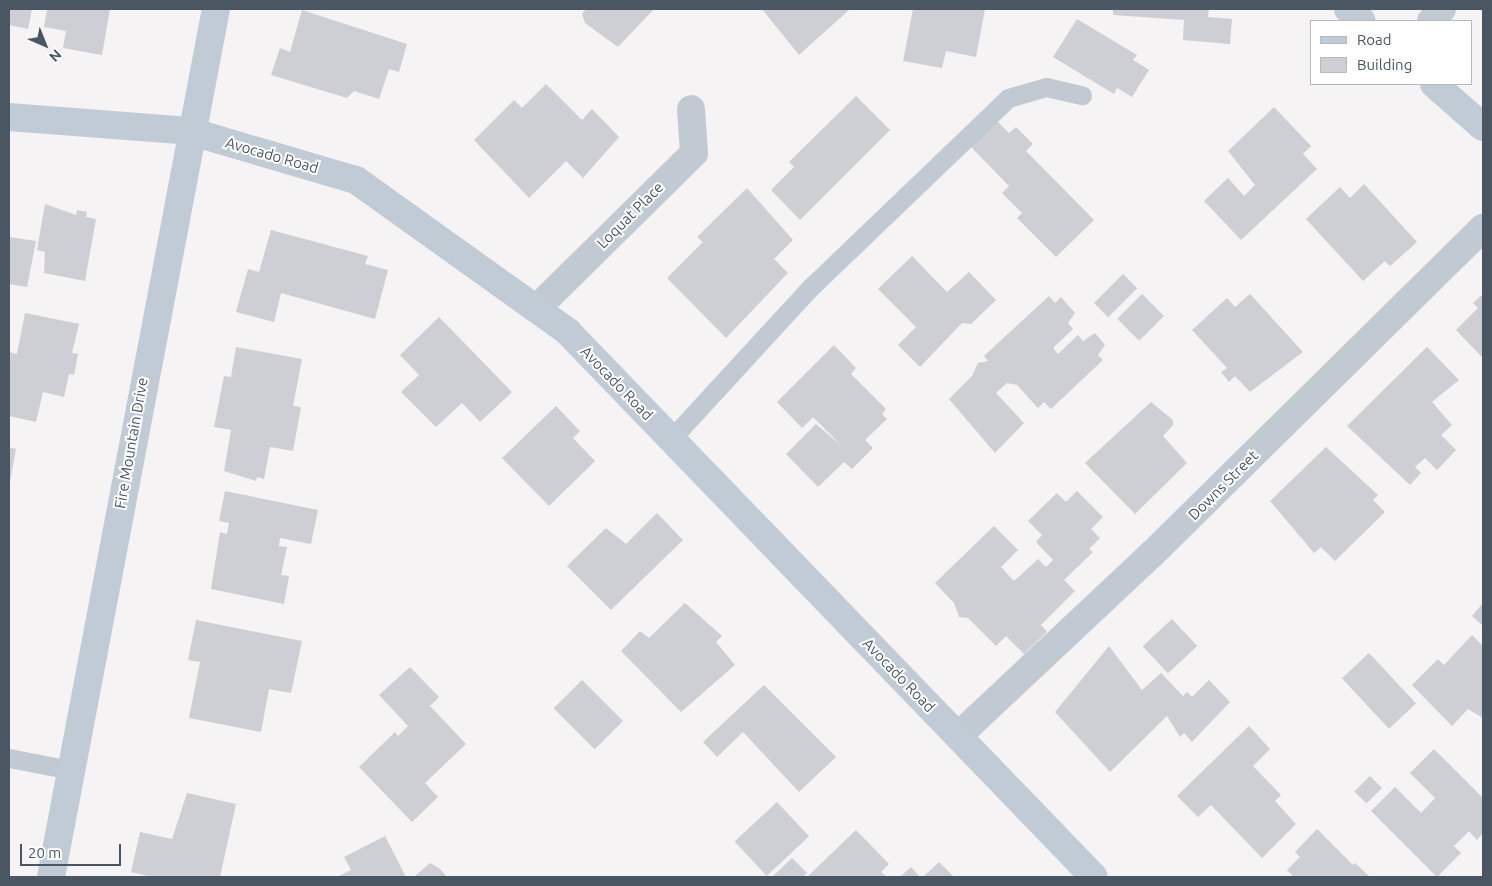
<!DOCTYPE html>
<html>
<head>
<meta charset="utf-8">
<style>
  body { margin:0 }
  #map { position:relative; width:1492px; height:886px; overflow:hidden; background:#f5f3f3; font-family:Ubuntu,sans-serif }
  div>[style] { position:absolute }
  .building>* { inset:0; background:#cdcfd5; transform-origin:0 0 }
  .lane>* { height:19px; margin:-9.5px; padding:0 9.5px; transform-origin:9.5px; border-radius:9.5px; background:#c1cad2 }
  .street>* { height:28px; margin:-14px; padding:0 14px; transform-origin:14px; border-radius:14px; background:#c1cad2 }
  .secondary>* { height:28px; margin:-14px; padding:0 14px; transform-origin:14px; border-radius:14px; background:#c1cbd6 }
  span { translate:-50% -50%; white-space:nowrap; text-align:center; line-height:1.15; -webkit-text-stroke:4px #fff; paint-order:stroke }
  .street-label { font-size:15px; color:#4a5661 }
  .frame { position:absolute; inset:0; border:10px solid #4a5661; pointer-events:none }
  .legend { position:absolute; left:1310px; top:20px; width:162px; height:65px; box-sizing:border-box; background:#fff; border:1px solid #b7bbc0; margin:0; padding:6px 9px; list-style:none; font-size:15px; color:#4a5661 }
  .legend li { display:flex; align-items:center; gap:10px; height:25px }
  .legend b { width:25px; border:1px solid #b7bbc0 }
  .north { position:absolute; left:20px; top:20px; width:50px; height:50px; -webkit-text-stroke:4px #fff; paint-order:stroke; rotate:136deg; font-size:14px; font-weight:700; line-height:20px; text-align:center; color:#4a5661 }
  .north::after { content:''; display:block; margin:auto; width:18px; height:22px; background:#4a5661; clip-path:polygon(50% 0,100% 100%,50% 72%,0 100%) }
  .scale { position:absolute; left:20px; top:844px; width:101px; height:22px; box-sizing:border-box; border:2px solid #4a5661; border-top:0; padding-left:6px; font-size:15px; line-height:18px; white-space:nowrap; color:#4a5661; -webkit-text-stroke:4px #fff; paint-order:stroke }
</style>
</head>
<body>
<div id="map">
  <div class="building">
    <i style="clip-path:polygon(9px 9px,32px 9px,28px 29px,9px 25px)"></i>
    <i style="clip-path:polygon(47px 9px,110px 9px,102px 55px,63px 48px,66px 31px,44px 27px)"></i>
    <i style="clip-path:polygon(586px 9px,654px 9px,618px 47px,585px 23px,582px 14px)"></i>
    <i style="clip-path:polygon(762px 9px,850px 9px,799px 55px)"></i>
    <i style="clip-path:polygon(913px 9px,985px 9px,976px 57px,946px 51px,942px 68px,903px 61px)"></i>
    <i style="clip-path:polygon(1113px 9px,1209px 9px,1208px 17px,1232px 19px,1230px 44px,1183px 40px,1184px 20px,1113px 15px)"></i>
    <i style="clip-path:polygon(302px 10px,407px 44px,399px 72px,389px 69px,379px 99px,354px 91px,347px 98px,271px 75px,280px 48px,290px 52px)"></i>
    <i style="clip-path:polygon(1077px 19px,1137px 55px,1133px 60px,1149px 70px,1132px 97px,1117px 88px,1114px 94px,1053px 57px)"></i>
    <i style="clip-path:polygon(546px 84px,582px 120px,592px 109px,619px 137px,583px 178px,566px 161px,529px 198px,474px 140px,514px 100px,522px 108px)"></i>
    <i style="clip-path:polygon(856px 96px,890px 130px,800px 220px,771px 190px,794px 167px,789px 162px)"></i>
    <i style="clip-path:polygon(1274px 107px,1311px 146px,1303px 154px,1317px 169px,1241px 240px,1204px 201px,1228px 178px,1244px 196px,1255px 185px,1228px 151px)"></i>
    <i style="clip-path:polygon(997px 121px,1009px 133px,1016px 127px,1033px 144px,1026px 151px,1094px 220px,1056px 257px,1017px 218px,1022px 213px,1002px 193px,1009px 186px,971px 147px)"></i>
    <i style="clip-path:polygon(1364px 184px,1417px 242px,1390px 266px,1385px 261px,1363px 281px,1306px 219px,1340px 187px,1350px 198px)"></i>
    <i style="clip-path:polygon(747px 188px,793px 240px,774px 259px,788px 273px,726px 338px,667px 278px,703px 242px,697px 237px)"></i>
    <i style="clip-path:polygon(45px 204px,76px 215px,77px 210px,87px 212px,86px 217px,96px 219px,85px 281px,44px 273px,45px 252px,37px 250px)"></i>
    <i style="clip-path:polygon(271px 230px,368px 256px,365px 264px,388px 270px,375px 319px,281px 293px,274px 322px,236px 312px,248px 269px,259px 272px)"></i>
    <i style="clip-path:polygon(9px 237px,36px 241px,27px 287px,9px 284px)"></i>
    <i style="clip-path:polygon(912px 256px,947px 292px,969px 272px,996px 300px,971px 324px,962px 323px,920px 367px,898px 345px,916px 327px,878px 289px)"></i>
    <i style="left:1123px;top:274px;width:20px;height:41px;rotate:45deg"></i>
    <i style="left:1142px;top:294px;width:31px;height:35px;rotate:45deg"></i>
    <i style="clip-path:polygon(1250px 294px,1303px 352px,1250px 392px,1235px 376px,1229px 382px,1221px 372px,1227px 368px,1192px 330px,1227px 298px,1235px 307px)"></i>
    <i style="clip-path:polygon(1483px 294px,1483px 358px,1456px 330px,1478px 308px,1473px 303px)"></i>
    <i style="clip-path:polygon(1049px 296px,1055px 303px,1061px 297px,1075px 313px,1068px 323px,1073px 329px,1053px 348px,1058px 354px,1078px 335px,1083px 341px,1095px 333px,1105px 345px,1098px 355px,1103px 360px,1051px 409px,1044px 402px,1038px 408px,1017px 385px,1007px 383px,996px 393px,1024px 423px,995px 453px,949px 399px,972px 376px,978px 363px,988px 361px,984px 356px)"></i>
    <i style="clip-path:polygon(25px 313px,79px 324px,72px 353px,78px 354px,74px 375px,69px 374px,64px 397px,43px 392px,36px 422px,9px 416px,9px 352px,17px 354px)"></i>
    <i style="clip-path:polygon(439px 317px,512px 392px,480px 422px,462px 403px,436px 427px,401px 392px,419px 375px,400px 355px)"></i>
    <i style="clip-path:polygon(834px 345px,856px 368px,851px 374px,886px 409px,882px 414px,887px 419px,865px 440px,873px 448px,852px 469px,844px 462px,818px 487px,786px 454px,816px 424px,842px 446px,813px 417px,802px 428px,777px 402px)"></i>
    <i style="clip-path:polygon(236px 347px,302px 359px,293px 406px,301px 407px,293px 451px,270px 447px,264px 479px,257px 477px,256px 481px,224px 471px,231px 430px,214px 427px,224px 376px,231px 377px)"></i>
    <i style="clip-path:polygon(1427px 347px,1459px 380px,1432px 402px,1452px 425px,1441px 435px,1456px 450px,1437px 470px,1425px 458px,1415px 467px,1421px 473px,1410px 485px,1347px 426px)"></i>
    <i style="clip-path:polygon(1151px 402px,1173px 420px,1173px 425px,1163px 436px,1187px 463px,1135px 514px,1085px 463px)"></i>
    <i style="clip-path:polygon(556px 406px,580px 431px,573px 438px,595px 461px,549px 506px,502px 458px)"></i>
    <i style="clip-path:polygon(9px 447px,16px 449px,10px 482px,9px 482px)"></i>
    <i style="clip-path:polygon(1326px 447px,1378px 495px,1373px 500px,1385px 512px,1335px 561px,1321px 547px,1314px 553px,1270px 501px)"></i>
    <i style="clip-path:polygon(225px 491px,318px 510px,311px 544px,280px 538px,279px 546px,287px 547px,281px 575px,289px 576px,284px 604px,211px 589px,220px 532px,227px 534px,229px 523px,219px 521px)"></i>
    <i style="clip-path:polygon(1077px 491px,1103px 517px,1091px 529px,1100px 538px,1089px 549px,1093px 552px,1064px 580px,1075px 591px,1041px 625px,1047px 632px,1024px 654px,1006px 636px,996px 646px,968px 618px,959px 617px,954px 603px,935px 583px,994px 526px,1018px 550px,1001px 567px,1014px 581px,1038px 559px,1046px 567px,1053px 560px,1036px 542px,1042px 535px,1028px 521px,1057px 493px,1066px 502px)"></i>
    <i style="clip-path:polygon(657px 513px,683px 540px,611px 610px,567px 566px,606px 528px,626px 544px)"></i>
    <i style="clip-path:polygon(685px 603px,722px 636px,716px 642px,735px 665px,681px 712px,621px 651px,640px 631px,649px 638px)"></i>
    <i style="clip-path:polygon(1483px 603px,1483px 626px,1472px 616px)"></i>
    <i style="left:1172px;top:619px;width:37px;height:40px;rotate:47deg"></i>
    <i style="clip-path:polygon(196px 620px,302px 641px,291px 693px,269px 689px,261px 732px,189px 718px,200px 662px,188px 660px)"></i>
    <i style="clip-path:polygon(1472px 635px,1483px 646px,1483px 718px,1468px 709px,1452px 726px,1412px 685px,1438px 659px,1444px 665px)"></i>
    <i style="clip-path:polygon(1109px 646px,1142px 690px,1161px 673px,1183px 696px,1187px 692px,1192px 697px,1209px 680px,1230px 702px,1192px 742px,1184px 733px,1180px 737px,1167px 716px,1110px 772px,1055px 712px)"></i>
    <i style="left:1369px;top:653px;width:69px;height:37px;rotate:47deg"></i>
    <i style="clip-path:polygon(410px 667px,439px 697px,430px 706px,466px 744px,425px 783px,438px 797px,412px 822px,359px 767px,395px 732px,398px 736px,408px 726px,379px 695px)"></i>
    <i style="left:582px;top:680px;width:58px;height:40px;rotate:45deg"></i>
    <i style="clip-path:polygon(764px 685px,836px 757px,799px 792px,743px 732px,717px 757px,703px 742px)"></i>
    <i style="clip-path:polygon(1249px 726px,1270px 749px,1253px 766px,1281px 795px,1275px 801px,1296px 824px,1262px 858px,1211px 805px,1198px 817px,1177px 796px)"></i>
    <i style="clip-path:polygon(1434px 749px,1483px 798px,1483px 833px,1477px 840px,1469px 831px,1454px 846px,1461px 853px,1437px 877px,1371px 811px,1395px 787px,1421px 813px,1435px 798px,1410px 773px)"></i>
    <i style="left:1370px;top:776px;width:17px;height:22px;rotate:45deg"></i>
    <i style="clip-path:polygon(187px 793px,236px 804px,220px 877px,152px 877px,131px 872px,140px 832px,172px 839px)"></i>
    <i style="left:777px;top:802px;width:47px;height:58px;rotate:47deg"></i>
    <i style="clip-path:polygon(1317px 829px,1353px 865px,1355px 863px,1370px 877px,1294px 877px,1287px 870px,1300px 857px,1295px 852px)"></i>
    <i style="clip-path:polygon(856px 830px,889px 864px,881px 872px,887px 877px,807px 877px)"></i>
    <i style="clip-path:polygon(385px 836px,406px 877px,337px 877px,351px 870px,344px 857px)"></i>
    <i style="clip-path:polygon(792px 858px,807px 873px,803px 877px,772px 877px)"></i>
    <i style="clip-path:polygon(939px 862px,954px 877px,923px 877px)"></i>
    <i style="clip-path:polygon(430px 863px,439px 868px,447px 877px,414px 877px)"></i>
    <i style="clip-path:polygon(911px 867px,920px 877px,900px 877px)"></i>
  </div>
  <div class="lane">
    <i style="left:671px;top:439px;width:207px;rotate:-47.4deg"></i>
    <i style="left:811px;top:287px;width:273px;rotate:-43.8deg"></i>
    <i style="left:1008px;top:98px;width:40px;rotate:-16deg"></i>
    <i style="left:1046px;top:87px;width:37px;rotate:13deg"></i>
    <i style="left:9px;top:758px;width:63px;rotate:11deg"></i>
  </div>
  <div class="street">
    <i style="left:1431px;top:21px;width:16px;rotate:-47deg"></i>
    <i style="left:536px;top:309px;width:222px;rotate:-44.6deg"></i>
    <i style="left:694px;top:153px;width:44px;rotate:-93.9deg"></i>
    <i style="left:958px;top:736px;width:265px;rotate:-43.2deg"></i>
    <i style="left:1151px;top:555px;width:466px;rotate:-44.6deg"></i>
  </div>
  <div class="secondary">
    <i style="left:1348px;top:9px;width:18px;rotate:41deg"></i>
    <i style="left:1434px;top:84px;width:65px;rotate:41.3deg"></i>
    <i style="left:9px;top:117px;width:181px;rotate:4.4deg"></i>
    <i style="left:189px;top:131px;width:174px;rotate:16.4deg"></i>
    <i style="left:356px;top:180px;width:261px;rotate:35.6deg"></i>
    <i style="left:568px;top:332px;width:757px;rotate:46.02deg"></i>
    <i style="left:51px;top:877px;width:884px;rotate:-79.24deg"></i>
  </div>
  <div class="street-label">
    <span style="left:272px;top:155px;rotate:16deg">Avocado Road</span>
    <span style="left:630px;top:215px;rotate:-45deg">Loquat Place</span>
    <span style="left:617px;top:383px;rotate:46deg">Avocado Road</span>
    <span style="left:131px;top:443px;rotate:-80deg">Fire Mountain Drive</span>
    <span style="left:1223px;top:485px;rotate:-45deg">Downs Street</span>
    <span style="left:899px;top:675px;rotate:46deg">Avocado Road</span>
  </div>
  <div class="frame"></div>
  <ul class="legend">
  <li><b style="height:6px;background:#c1cbd6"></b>Road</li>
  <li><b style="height:14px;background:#cdcfd5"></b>Building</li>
  </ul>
  <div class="north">N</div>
  <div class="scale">20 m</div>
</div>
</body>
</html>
